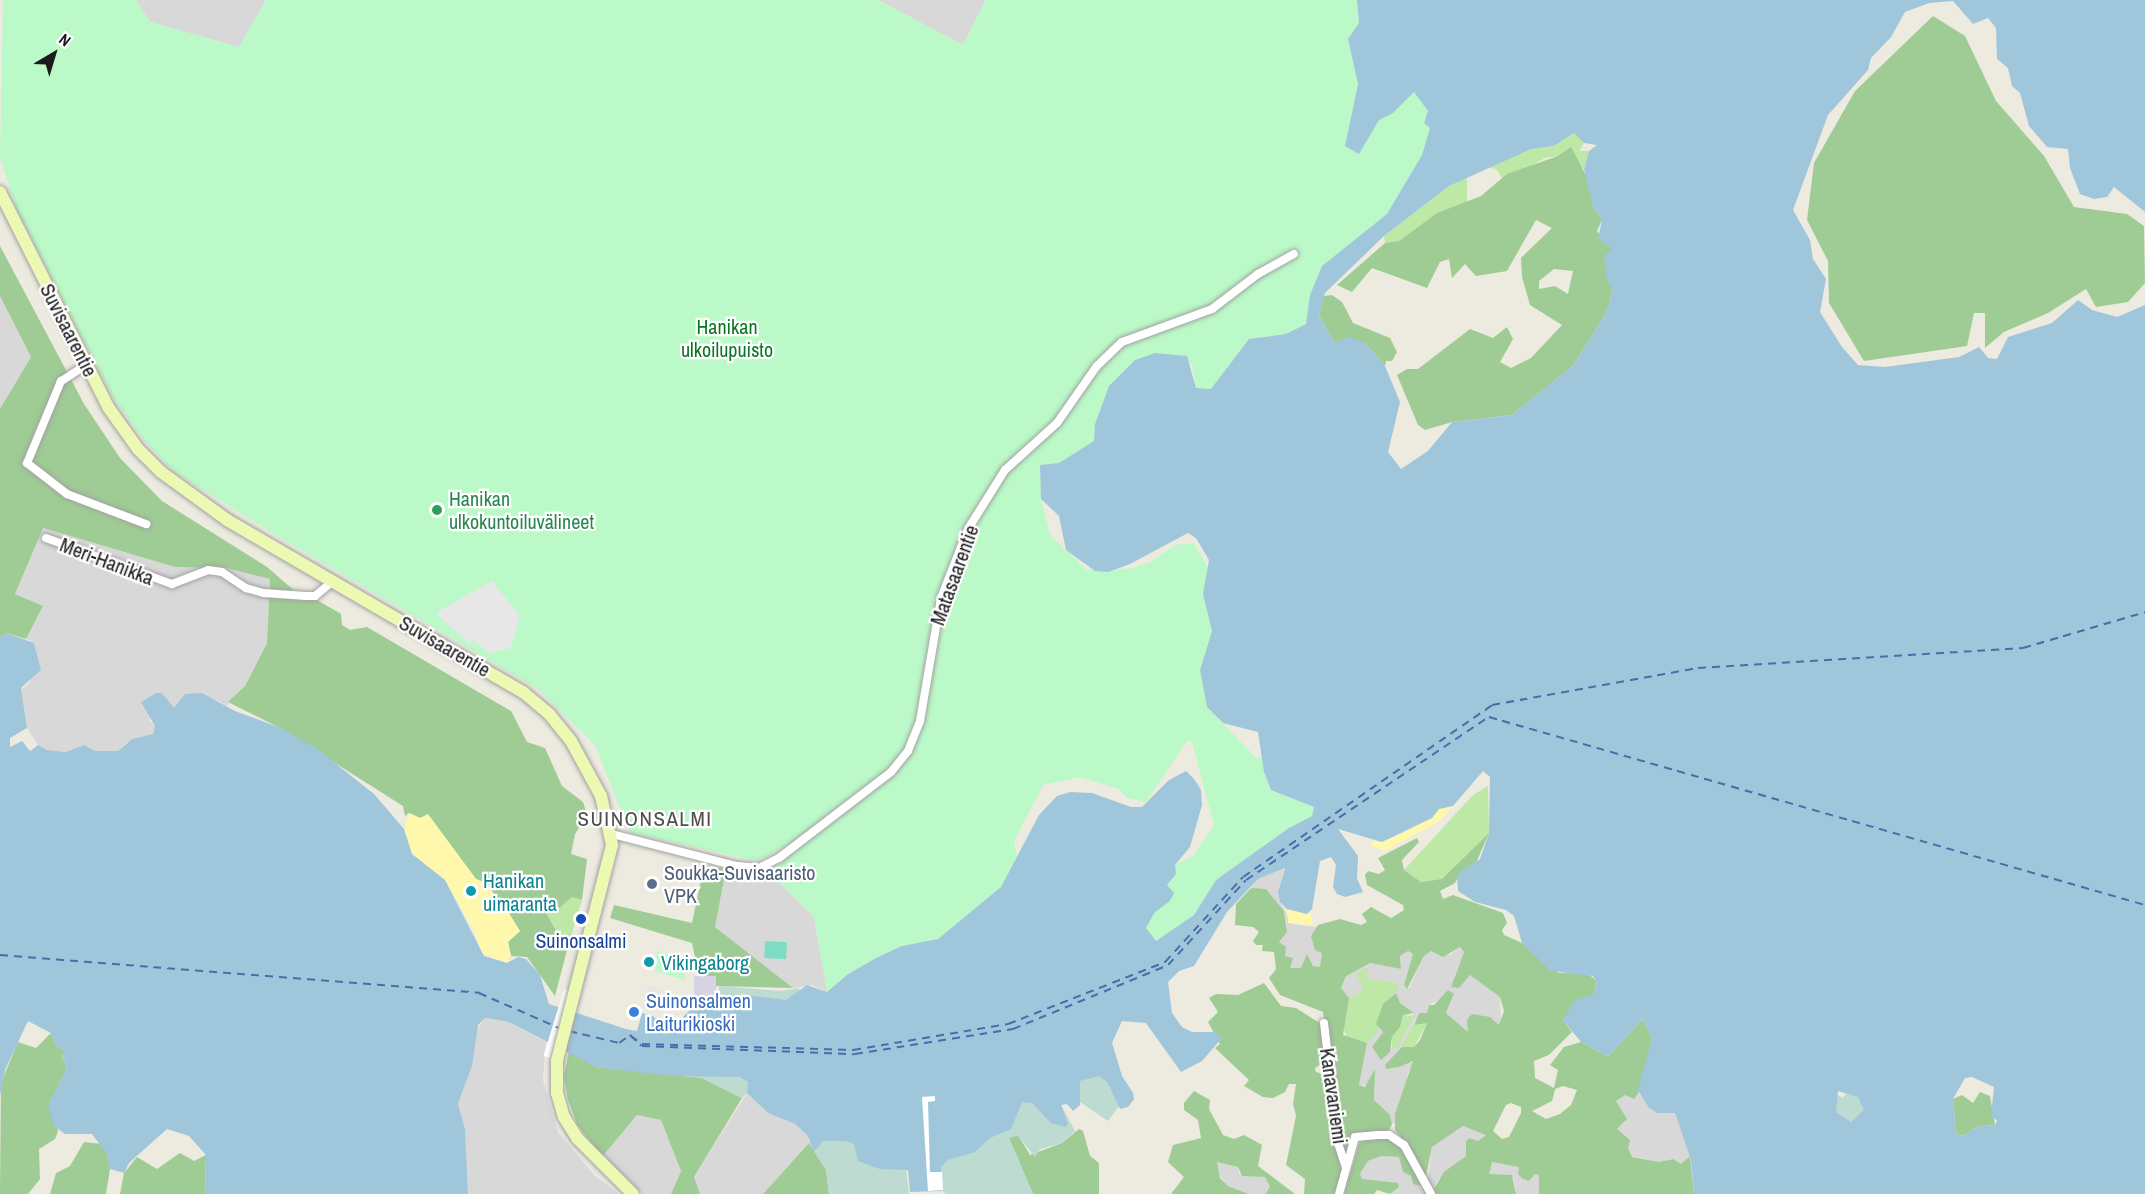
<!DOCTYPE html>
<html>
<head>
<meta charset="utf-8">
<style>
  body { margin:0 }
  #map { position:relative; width:2145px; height:1194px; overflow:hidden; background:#edeae0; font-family:"Archivo Narrow",sans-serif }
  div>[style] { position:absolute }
  .residential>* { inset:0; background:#d9d8d8 }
  .grass>* { inset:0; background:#bde8a5 }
  .forest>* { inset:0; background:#9ecc94 }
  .wetland>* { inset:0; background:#bddbd1 }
  .sand>* { inset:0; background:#fff8ac }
  .park>* { inset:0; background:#bbf9c8 }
  .pitch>* { inset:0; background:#7dddc4; transform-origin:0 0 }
  .parking>* { inset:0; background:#e7e7e7; transform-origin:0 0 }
  .plaza>* { inset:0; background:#d6d4e2; transform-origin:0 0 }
  .water>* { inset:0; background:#a0c6db }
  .pier>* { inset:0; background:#fff; transform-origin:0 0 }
  .ferry>* { height:1.5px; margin-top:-0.75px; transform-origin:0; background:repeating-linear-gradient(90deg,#496da9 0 8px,transparent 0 14px) }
  .roads { filter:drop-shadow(0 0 2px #a2a2a2) drop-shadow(0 0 2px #a2a2a2) }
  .street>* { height:8px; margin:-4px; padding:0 4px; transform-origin:4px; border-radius:4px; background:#fff }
  .secondary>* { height:12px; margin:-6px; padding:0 6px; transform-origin:6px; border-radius:6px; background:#ecf9b2 }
  .dots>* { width:16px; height:16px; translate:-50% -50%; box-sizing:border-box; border:3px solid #fff; border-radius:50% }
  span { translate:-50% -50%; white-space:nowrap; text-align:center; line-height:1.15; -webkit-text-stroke:4.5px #fff; paint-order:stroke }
  .park-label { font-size:20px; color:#0b7622 }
  .street-label { font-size:20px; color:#1b1b1b }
  .leisure-label { font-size:20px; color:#27864d }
  .left { translate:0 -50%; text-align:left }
  .service-label { font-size:20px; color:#4e5e75 }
  .culture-label { font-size:20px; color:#0d838f }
  .transit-label { font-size:20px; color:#164399 }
  .shop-label { font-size:20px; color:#366cbe }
  .neighbourhood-label { font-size:21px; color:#4e4e4e; letter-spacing:1.5px }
  .north { position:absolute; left:24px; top:24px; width:60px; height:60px; -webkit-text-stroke:4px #fff; paint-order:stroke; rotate:38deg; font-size:16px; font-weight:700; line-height:24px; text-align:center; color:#1b1b1b }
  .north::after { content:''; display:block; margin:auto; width:21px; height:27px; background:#1b1b1b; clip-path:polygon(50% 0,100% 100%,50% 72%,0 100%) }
</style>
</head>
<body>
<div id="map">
  <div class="residential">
    <i style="clip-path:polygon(136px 0,266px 0,239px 47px,150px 22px)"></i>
    <i style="clip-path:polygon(878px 0,986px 0,963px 45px)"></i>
    <i style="clip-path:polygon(0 296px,31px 357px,0 409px)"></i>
    <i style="clip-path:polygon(43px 528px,175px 567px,229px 568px,270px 579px,267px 643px,245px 686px,226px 706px,217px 700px,185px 694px,174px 709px,166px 698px,149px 720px,155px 726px,153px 734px,126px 743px,118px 751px,95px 751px,84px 745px,66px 752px,47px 750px,38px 745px,27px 728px,21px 690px,30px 683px,34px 643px,26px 639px,43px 606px,15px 594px)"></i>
    <i style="clip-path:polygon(1284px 868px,1278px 892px,1280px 902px,1292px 924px,1317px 927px,1311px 936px,1322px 953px,1320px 967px,1303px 963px,1301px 968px,1294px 971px,1290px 968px,1279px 942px,1287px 925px,1284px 911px,1270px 895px,1251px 888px,1258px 879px)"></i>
    <i style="clip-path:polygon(726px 869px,769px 872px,814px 917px,827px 992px,812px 985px,793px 988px,715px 927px)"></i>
    <i style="clip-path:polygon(evenodd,1460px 947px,1464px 952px,1454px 978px,1459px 988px,1470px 975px,1492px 987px,1500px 996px,1501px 1023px,1499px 1026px,1472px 1014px,1468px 1032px,1446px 1013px,1454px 996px,1444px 997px,1429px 1005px,1427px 1013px,1419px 1013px,1399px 1052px,1385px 1065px,1410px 1060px,1414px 1066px,1408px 1072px,1405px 1092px,1395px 1114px,1396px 1123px,1392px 1124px,1390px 1115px,1374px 1100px,1375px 1086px,1359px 1085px,1367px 1043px,1341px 988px,1346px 976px,1359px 966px,1370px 963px,1401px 969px,1400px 956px,1408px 951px,1413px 954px,1404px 985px,1409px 988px,1424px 956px,1431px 951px,1450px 955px,1460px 947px,1400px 1003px,1414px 1013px,1392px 1047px,1378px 1055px,1372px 1047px,1383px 1032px,1376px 1024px,1383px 1004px,1400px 1003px)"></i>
    <i style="clip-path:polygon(485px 1018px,509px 1022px,546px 1042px,543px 1080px,558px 1132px,594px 1175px,619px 1194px,468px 1194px,465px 1129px,458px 1104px,472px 1066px,476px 1031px)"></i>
    <i style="clip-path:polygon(1639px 1092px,1657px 1113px,1675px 1113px,1690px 1156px,1681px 1164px,1672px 1159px,1659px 1162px,1629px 1156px,1617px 1129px,1626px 1121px,1616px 1101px,1625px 1095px,1633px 1098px)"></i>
    <i style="clip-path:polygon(747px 1093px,768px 1113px,795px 1124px,807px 1135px,809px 1143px,763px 1194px,700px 1194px,694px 1177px)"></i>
    <i style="clip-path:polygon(637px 1115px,661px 1120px,681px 1171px,671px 1194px,642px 1194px,602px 1157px)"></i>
    <i style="clip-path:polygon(1463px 1126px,1487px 1135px,1478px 1141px,1471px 1138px,1466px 1156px,1438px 1180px,1432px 1192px,1425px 1181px,1428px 1179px,1432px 1147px)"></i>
    <i style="clip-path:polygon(1381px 1156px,1399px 1157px,1403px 1172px,1411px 1176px,1425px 1194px,1390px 1194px,1399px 1187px,1362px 1180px,1360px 1174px,1368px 1161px)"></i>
    <i style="clip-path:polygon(1217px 1162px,1238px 1167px,1239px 1174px,1265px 1177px,1270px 1187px,1265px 1194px,1249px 1194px,1228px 1186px,1216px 1171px)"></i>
    <i style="clip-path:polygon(1491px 1162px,1511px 1163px,1539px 1175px,1539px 1194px,1516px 1194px,1514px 1178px,1489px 1174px)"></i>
  </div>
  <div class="grass">
    <i style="clip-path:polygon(1574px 133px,1584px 143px,1579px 151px,1589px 151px,1584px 169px,1558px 156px,1545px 158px,1504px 181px,1496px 169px,1487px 167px,1531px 149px,1554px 146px)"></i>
    <i style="clip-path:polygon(1467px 177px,1467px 202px,1437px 213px,1399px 241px,1385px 243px,1384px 236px,1449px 186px)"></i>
    <i style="clip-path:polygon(1488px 786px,1489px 833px,1443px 879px,1421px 882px,1404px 870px,1473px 795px)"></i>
    <i style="clip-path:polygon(572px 897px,582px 900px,567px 950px,543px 906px,557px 910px)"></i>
    <i style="clip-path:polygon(1368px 968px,1366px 978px,1396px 983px,1399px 988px,1383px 1004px,1377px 1033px,1367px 1043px,1348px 1040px,1343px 1028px,1349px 998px,1361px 993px,1363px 986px,1355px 974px)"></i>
    <i style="clip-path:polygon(1403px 1015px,1414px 1016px,1397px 1048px,1392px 1047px,1392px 1037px,1400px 1027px)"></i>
    <i style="clip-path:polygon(1423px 1022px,1427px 1023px,1414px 1047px,1401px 1047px,1413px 1025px)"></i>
  </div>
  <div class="forest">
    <i style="clip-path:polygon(1933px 16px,1965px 36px,1996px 101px,2044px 156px,2074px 207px,2127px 214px,2144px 226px,2145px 283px,2128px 302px,2096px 307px,2086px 289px,2048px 313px,2004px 332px,1985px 348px,1985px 313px,1974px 313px,1967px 346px,1864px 361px,1829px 303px,1828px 261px,1807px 220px,1814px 163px,1855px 91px)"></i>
    <i style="clip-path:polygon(evenodd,1571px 147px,1589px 181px,1593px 206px,1602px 220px,1597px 231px,1613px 249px,1613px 289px,1606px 313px,1573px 366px,1512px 415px,1452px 422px,1425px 430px,1418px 425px,1397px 375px,1407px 369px,1418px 369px,1470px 329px,1493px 338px,1507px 327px,1513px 339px,1500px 362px,1511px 368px,1531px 358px,1562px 325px,1530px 305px,1522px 277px,1521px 258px,1552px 228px,1536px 220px,1507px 271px,1476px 276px,1465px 264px,1452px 278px,1449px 259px,1440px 262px,1427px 288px,1372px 268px,1352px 292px,1337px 285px,1385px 243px,1399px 241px,1437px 213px,1481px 196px,1507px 174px,1558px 156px,1571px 147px,1554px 269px,1573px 271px,1568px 294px,1555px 286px,1539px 289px,1539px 281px,1554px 269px)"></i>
    <i style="clip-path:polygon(0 246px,84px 404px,120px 458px,162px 501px,267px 567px,305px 600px,317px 600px,341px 614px,342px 625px,350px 630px,367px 627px,511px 711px,527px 742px,545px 748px,562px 786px,583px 802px,587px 815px,575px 834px,571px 854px,587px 859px,582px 900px,572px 897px,557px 910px,543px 907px,567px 950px,555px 996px,527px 957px,511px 956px,508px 942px,520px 931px,487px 884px,476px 879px,447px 841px,420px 818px,409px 813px,405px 816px,403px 806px,278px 727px,228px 702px,245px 686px,267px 643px,270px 579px,227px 568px,175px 567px,43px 528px,15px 594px,43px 606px,26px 639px,6px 633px,0 637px,0 409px,31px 357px,0 296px)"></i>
    <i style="clip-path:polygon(1332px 295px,1342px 302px,1353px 323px,1390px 338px,1397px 352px,1392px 361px,1386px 361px,1385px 366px,1365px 343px,1334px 343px,1319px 315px,1324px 296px)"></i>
    <i style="clip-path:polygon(evenodd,1489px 833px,1476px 863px,1462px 871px,1455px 883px,1440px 891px,1443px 899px,1453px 895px,1503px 913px,1507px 923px,1502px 930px,1504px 935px,1522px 943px,1559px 973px,1587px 973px,1597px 981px,1594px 994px,1563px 1020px,1572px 1032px,1549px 1055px,1534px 1061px,1535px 1078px,1554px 1088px,1558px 1070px,1550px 1065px,1564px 1047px,1581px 1042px,1608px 1056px,1643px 1019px,1652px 1039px,1639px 1092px,1634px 1099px,1625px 1095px,1616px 1101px,1627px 1119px,1617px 1129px,1630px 1140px,1628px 1148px,1632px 1157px,1659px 1162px,1673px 1159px,1681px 1164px,1690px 1156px,1694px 1194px,1539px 1194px,1539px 1175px,1535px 1174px,1529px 1181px,1523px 1179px,1518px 1174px,1519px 1167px,1492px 1162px,1489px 1174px,1512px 1175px,1516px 1194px,1425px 1194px,1421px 1186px,1413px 1184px,1411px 1176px,1403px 1172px,1399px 1157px,1381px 1156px,1368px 1161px,1360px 1174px,1362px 1179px,1398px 1183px,1399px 1187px,1390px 1194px,1377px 1190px,1374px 1194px,1344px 1194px,1359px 1144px,1365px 1139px,1402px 1139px,1395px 1130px,1395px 1114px,1413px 1061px,1399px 1067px,1386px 1069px,1385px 1065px,1402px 1047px,1414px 1047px,1420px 1040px,1427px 1023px,1414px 1025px,1419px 1013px,1427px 1013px,1429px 1005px,1434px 1005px,1448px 990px,1454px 994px,1446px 1013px,1468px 1032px,1467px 1020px,1472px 1014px,1490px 1017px,1499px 1025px,1504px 1011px,1500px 997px,1470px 975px,1459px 988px,1451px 987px,1464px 952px,1460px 947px,1443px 957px,1431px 951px,1424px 956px,1407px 989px,1404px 985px,1413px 954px,1408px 951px,1400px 956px,1401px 969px,1370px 963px,1346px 976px,1341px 988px,1349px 998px,1343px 1035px,1367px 1043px,1359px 1085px,1365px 1087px,1375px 1069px,1374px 1100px,1390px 1115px,1392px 1124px,1389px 1130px,1362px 1135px,1347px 1158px,1340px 1138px,1323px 1012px,1280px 995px,1269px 978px,1276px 969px,1274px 952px,1262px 951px,1263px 945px,1256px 945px,1253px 941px,1259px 932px,1253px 927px,1235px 925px,1236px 904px,1251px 888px,1266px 889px,1284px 911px,1287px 932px,1279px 942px,1286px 947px,1285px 956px,1293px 958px,1290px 968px,1301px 968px,1307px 954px,1313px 966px,1320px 967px,1322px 953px,1315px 950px,1311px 936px,1318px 925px,1340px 919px,1361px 925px,1367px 922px,1362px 914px,1371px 907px,1391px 918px,1404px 910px,1403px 905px,1367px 885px,1365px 875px,1368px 871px,1379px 874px,1385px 870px,1378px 858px,1417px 838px,1419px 842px,1402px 860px,1404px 870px,1421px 882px,1442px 879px,1489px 833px,1563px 1086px,1577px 1090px,1571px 1105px,1560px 1114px,1546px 1119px,1532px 1111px,1552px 1101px,1555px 1089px,1563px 1086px,1489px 833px,1511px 1103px,1521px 1107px,1521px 1113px,1509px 1137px,1502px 1139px,1493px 1131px,1506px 1105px,1511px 1103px,1489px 833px,1463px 1126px,1486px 1135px,1478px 1141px,1470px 1138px,1466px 1141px,1466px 1156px,1444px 1172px,1432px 1192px,1425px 1181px,1432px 1147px,1463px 1126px)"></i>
    <i style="clip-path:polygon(704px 866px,726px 869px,715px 927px,793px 988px,716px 986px,716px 976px,699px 976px,692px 943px,610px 918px,614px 905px,692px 923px)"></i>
    <i style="clip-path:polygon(1264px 983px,1281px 1006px,1296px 1008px,1321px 1024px,1326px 1060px,1315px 1068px,1316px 1072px,1327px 1075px,1344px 1168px,1335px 1194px,1304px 1194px,1305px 1179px,1286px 1165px,1296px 1116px,1293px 1104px,1296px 1084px,1289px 1084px,1285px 1092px,1273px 1098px,1263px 1097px,1244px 1086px,1249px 1080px,1215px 1048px,1220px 1044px,1208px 1022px,1218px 1012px,1209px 998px,1216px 994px,1238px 995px)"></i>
    <i style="clip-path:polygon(1396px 993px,1400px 1003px,1414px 1013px,1403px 1015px,1400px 1027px,1392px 1037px,1390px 1052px,1381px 1060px,1372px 1047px,1383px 1032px,1376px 1024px,1383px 1004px)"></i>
    <i style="clip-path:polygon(51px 1033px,57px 1047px,65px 1050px,62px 1056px,67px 1068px,49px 1105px,58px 1131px,55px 1139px,39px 1149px,40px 1179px,28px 1194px,0 1194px,1px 1083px,18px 1042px,36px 1048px)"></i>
    <i style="clip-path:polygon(569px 1051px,596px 1067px,702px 1078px,742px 1098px,694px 1177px,700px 1194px,671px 1194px,681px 1171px,661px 1120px,637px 1115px,602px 1157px,577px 1124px,568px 1100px,564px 1076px)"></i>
    <i style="clip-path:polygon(1194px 1091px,1210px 1100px,1209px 1109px,1223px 1135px,1234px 1139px,1244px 1135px,1262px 1145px,1258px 1166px,1295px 1194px,1265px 1194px,1270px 1187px,1265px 1177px,1242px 1176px,1238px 1167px,1217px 1162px,1220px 1178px,1228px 1186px,1249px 1194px,1171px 1194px,1184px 1177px,1168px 1162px,1173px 1145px,1201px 1138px,1198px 1120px,1184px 1110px,1184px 1103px)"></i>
    <i style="clip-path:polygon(1980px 1092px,1990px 1096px,1995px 1125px,1976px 1127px,1964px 1136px,1956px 1134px,1953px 1099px,1962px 1095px,1973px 1103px)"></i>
    <i style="clip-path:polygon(1079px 1129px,1083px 1131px,1090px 1156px,1099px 1163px,1099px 1194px,1033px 1194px,1009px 1138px,1018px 1135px,1030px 1155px,1062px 1143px)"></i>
    <i style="clip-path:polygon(84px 1142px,102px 1144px,107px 1153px,110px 1169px,106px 1194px,50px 1194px,56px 1173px,70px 1166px)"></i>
    <i style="clip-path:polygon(809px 1143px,826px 1170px,829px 1194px,763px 1194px)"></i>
    <i style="clip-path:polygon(180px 1153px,194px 1161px,206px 1155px,205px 1194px,120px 1194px,124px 1173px,137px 1157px,157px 1169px)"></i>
  </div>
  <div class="wetland">
    <i style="clip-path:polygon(719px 986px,780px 991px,799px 988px,800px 1021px,719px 1037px)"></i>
    <i style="clip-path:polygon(1065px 1024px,1107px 1082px,1119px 1106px,1108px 1121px,1080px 1102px)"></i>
    <i style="clip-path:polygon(755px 1061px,747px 1093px,742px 1098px,702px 1078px,632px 1070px)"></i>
    <i style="clip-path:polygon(1847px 1092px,1871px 1102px,1865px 1127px,1815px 1113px,1836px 1094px,1843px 1098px)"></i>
    <i style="clip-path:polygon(1004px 1097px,1061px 1105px,1075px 1131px,1062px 1143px,1040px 1149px,1035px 1157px,1018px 1136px,1009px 1138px,1033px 1194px,946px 1194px,942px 1191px,941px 1168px)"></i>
    <i style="clip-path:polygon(902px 1133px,909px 1194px,829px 1194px,826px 1170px,809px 1143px,816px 1134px)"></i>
  </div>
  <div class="sand">
    <i style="clip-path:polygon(1453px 806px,1440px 821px,1385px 851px,1372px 846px,1371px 841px,1382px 842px,1396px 836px,1432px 818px,1439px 809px)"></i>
    <i style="clip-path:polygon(409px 813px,420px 818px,428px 814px,476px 879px,487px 883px,498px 904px,509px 913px,520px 931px,508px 942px,511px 956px,507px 963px,481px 953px,475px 932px,445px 880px,412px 854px,404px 829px)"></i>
    <i style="clip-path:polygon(1287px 909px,1310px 912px,1313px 925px,1288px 923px)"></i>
  </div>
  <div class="park">
    <i style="clip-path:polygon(evenodd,3px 0,136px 0,150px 22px,239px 47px,266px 0,878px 0,963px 45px,986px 0,1357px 0,1359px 23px,1348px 39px,1358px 84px,1350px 121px,1359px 154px,1379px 119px,1393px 113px,1414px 91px,1428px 111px,1424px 123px,1430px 128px,1422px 155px,1387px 214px,1322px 266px,1310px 295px,1306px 324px,1286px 334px,1249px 339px,1211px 389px,1196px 388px,1192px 363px,1109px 386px,1095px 424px,1094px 441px,1059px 463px,1040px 465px,1041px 499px,1050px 535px,1087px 570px,1129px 569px,1151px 562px,1175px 545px,1194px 543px,1209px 570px,1203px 594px,1212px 631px,1200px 670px,1207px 707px,1257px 759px,1265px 756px,1264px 772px,1271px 790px,1314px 807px,1312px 816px,1289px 828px,1216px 880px,1194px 915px,1156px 941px,1146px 928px,1155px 912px,1170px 901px,1167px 886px,1174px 865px,1193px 856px,1214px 825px,1192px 742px,1187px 741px,1146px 802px,1127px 798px,1119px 789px,1079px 777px,1043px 785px,1014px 841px,1017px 857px,1001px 887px,938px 939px,902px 946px,878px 957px,848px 974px,827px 992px,814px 917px,769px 872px,797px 850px,794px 842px,758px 861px,630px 833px,595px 745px,538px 689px,276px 535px,173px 471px,146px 443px,115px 401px,17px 210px,0 158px,3px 0,492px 581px,512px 641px,511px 647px,489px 653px,473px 639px,469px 643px,436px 613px,492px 581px)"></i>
    <i style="clip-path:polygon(657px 951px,683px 958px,685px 980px,655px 971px)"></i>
  </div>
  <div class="pitch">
    <i style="left:765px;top:941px;width:22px;height:17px;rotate:3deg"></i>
  </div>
  <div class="parking">
    <i style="clip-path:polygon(492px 581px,520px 616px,511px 648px,489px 653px,473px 640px,469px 644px,436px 613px)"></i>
    <i style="left:649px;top:985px;width:16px;height:21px;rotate:18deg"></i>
  </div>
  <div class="plaza">
    <i style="left:694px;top:976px;width:22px;height:21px"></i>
  </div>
  <div class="water">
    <i style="clip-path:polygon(evenodd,1357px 0,2145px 0,2145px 212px,2114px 187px,2107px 197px,2094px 199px,2080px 194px,2070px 168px,2068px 149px,2047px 147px,2029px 126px,2020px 93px,2012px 86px,2008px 68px,1997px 59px,1996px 28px,1988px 18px,1973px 24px,1953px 1px,1929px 3px,1905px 12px,1891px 37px,1871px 58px,1868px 70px,1828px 115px,1793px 210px,1810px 240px,1813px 259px,1826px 279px,1820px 312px,1842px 347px,1858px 365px,1885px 367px,1959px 357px,1979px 347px,1988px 358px,1997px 359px,2008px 337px,2052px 323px,2078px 300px,2092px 310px,2117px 317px,2145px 305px,2145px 1194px,1694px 1194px,1691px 1160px,1675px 1113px,1657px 1113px,1649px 1108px,1638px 1090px,1652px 1039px,1643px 1019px,1608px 1056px,1581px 1042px,1563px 1020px,1574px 1001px,1594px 994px,1597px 982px,1593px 976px,1551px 971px,1522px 943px,1514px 916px,1506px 910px,1475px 902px,1458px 891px,1457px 874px,1480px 859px,1489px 833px,1490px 777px,1483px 771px,1453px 806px,1439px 809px,1432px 818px,1382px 842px,1338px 829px,1358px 856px,1357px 878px,1363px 892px,1345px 897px,1337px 894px,1333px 887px,1336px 865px,1331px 857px,1320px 861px,1312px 909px,1307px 914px,1287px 909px,1280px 902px,1278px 892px,1285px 868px,1258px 879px,1227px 912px,1194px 966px,1179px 971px,1168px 982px,1172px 1013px,1182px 1027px,1192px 1032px,1216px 1032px,1222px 1038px,1202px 1061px,1181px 1072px,1146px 1023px,1122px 1021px,1112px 1043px,1122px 1076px,1133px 1093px,1134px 1099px,1128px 1107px,1120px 1109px,1107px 1082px,1099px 1076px,1080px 1081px,1080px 1105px,1073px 1111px,1067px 1104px,1061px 1105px,1068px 1124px,1065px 1127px,1051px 1123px,1032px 1103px,1022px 1102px,1011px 1129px,990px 1138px,975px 1152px,948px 1160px,941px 1168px,942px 1191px,910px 1192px,908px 1170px,880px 1169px,858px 1161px,854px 1144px,845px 1141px,823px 1141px,814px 1152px,807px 1135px,795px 1124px,768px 1113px,747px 1093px,748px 1082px,740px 1077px,669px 1076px,596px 1067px,509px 1022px,492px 1019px,485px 1018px,478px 1025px,472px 1066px,458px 1104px,465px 1129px,468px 1194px,205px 1194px,206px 1155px,189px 1136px,167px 1129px,129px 1163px,124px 1173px,110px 1169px,106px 1153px,92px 1134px,65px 1134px,54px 1126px,48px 1105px,67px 1068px,62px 1055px,65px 1050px,57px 1047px,51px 1033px,28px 1021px,5px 1070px,0 1096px,0 637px,6px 633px,34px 643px,41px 670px,21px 688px,27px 728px,10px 738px,10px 747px,22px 741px,30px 751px,38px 745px,47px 750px,66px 752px,84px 745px,95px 751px,118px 751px,132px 739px,153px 734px,155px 726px,141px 702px,156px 693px,162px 693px,174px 708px,185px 694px,202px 693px,235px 711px,278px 727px,316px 748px,374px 794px,404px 829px,412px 854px,445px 880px,484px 956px,507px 963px,518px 957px,526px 959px,540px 975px,549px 1004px,626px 1029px,637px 1031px,642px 1013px,653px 1016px,664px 1027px,680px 1020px,699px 1001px,753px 996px,786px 1000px,807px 985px,827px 992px,848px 974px,878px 957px,902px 946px,938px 939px,1001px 887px,1039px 815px,1057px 796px,1070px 792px,1092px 793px,1131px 807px,1142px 807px,1169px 780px,1186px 771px,1194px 779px,1201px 790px,1202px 805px,1190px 847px,1175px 865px,1176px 874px,1167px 885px,1174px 893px,1170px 901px,1155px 912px,1146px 928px,1156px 941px,1194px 915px,1216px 880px,1289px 828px,1312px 816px,1314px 807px,1271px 790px,1264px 772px,1258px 732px,1223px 723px,1207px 707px,1200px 670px,1212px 631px,1203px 594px,1209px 560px,1196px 538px,1188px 533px,1130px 564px,1108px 572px,1095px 571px,1066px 550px,1059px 516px,1041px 499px,1040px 465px,1059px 463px,1094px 441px,1095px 424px,1109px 386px,1135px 360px,1155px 353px,1187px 356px,1196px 388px,1211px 389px,1249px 339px,1286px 334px,1306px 324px,1310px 295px,1322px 266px,1387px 214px,1422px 155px,1430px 128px,1424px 123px,1428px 111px,1414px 92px,1393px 113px,1379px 120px,1359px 154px,1345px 146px,1358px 84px,1348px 39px,1359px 23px,1357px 0,1574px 133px,1584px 143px,1597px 145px,1589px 151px,1584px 169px,1593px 206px,1602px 220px,1598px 239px,1612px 249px,1604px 256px,1607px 281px,1613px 289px,1606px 313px,1573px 366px,1512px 415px,1452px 422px,1428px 451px,1401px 469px,1388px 452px,1400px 402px,1385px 366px,1365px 343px,1349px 337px,1334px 343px,1319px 315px,1325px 293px,1384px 236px,1449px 186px,1531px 149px,1554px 146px,1574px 133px,1357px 0,1972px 1077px,1994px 1087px,1991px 1115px,1997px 1121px,1995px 1125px,1976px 1127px,1964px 1136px,1956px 1134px,1953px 1099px,1965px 1078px,1972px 1077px,1357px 0,1838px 1091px,1858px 1097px,1864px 1110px,1851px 1122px,1836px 1112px,1838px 1091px)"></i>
  </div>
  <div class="pier">
    <i style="left:564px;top:989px;width:17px;height:70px;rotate:17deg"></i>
    <i style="clip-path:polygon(935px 1096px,935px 1101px,928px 1102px,930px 1172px,942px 1172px,943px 1190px,928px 1191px,922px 1097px)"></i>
  </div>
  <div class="ferry">
    <i style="left:0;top:955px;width:481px;rotate:4.5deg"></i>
    <i style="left:479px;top:993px;width:87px;rotate:23.6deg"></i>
    <i style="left:569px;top:1031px;width:51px;rotate:13.5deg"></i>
    <i style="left:619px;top:1043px;width:14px;rotate:-36deg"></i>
    <i style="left:630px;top:1035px;width:16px;rotate:43deg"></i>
    <i style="left:642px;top:1046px;width:213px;rotate:2.2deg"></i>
    <i style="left:855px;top:1054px;width:160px;rotate:-9deg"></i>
    <i style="left:1013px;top:1029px;width:168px;rotate:-22.4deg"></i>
    <i style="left:1168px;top:965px;width:115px;rotate:-47.5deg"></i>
    <i style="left:1246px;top:880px;width:293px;rotate:-33.9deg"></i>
    <i style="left:1489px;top:717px;width:682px;rotate:15.99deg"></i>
    <i style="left:631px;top:1036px;width:14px;rotate:36deg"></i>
    <i style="left:642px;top:1044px;width:211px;rotate:1.6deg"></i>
    <i style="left:853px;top:1050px;width:157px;rotate:-9.5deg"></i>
    <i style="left:1008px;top:1024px;width:169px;rotate:-21.5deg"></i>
    <i style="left:1165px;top:962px;width:115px;rotate:-47.5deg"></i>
    <i style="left:1243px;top:877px;width:303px;rotate:-34.6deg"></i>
    <i style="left:1492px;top:705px;width:209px;rotate:-10.2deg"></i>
    <i style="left:1698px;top:668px;width:326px;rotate:-3.5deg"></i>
    <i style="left:2023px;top:648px;width:127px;rotate:-16.4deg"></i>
  </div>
  <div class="roads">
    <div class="street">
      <i style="left:86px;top:365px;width:30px;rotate:147deg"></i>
      <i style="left:61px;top:381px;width:89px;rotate:112.5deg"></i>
      <i style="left:27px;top:463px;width:51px;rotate:37.8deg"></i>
      <i style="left:67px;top:494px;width:85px;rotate:20.8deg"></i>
      <i style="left:46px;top:538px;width:134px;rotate:20.1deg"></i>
      <i style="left:172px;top:584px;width:39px;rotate:-21deg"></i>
      <i style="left:208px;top:570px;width:14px;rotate:8deg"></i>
      <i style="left:222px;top:572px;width:29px;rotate:34deg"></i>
      <i style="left:246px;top:588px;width:19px;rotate:16deg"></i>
      <i style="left:264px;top:593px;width:42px;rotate:4.1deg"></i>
      <i style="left:306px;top:596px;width:9px"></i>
      <i style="left:315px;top:596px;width:23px;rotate:-40deg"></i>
      <i style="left:612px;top:834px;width:129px;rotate:14.4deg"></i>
      <i style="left:737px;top:866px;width:22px;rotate:5deg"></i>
      <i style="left:759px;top:868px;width:22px;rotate:-27deg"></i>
      <i style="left:779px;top:858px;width:141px;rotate:-37.5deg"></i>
      <i style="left:891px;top:772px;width:27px;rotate:-51deg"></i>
      <i style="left:908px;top:751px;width:32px;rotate:-68deg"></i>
      <i style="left:920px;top:721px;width:125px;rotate:-80.3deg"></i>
      <i style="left:941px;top:598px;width:74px;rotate:-68.6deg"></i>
      <i style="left:968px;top:529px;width:70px;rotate:-57.9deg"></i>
      <i style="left:1005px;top:470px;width:70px;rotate:-42.1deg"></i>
      <i style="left:1057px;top:423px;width:68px;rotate:-55.1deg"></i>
      <i style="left:1096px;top:367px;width:36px;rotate:-44deg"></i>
      <i style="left:1122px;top:342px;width:96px;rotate:-20.1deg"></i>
      <i style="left:1212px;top:309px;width:58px;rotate:-37.3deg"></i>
      <i style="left:1258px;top:274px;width:41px;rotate:-29.1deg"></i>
      <i style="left:1324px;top:1023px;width:121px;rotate:83.3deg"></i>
      <i style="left:1338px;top:1143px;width:26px;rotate:72deg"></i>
      <i style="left:1339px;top:1194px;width:59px;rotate:-74.3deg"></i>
      <i style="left:1355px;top:1137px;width:23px;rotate:-5deg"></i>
      <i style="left:1378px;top:1135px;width:11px"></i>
      <i style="left:1389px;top:1135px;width:18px;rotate:34deg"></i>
      <i style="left:1404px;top:1145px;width:56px;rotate:61.1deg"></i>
    </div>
    <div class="secondary">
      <i style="left:0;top:192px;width:241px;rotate:63.3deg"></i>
      <i style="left:108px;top:407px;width:52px;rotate:54.5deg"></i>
      <i style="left:138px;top:449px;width:33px;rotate:45deg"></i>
      <i style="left:161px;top:472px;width:82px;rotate:36deg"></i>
      <i style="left:227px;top:520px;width:342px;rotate:30.2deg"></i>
      <i style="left:523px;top:692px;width:35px;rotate:40deg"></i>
      <i style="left:550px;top:715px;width:33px;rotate:51deg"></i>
      <i style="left:571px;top:741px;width:63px;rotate:61.4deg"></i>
      <i style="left:601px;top:796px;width:50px;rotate:77.3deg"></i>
      <i style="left:612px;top:845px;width:223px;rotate:104.3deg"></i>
      <i style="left:557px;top:1061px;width:32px;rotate:90deg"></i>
      <i style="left:557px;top:1093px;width:25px;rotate:74deg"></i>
      <i style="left:564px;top:1117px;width:26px;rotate:58deg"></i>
      <i style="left:578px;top:1139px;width:78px;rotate:45deg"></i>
    </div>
  </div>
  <div class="dots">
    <i style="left:437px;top:510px;background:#2e9e5b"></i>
    <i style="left:652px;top:884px;background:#5c6f8a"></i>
    <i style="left:471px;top:891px;background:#0f9aa8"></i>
    <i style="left:581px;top:919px;background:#1a4fb4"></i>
    <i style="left:649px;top:962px;background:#0f9aa8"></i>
    <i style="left:634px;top:1012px;background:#3f7fe0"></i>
  </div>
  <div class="park-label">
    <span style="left:727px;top:338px">Hanikan<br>ulkoilupuisto</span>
  </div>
  <div class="street-label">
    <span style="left:69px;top:330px;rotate:63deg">Suvisaarentie</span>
    <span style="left:107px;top:561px;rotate:21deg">Meri-Hanikka</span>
    <span style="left:954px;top:575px;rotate:-70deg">Matasaarentie</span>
    <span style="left:445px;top:646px;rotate:30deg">Suvisaarentie</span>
    <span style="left:1334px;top:1096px;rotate:82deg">Kanavaniemi</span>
  </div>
  <div class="leisure-label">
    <span class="left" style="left:449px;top:510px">Hanikan<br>ulkokuntoiluvälineet</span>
  </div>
  <div class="service-label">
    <span class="left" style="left:664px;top:884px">Soukka-Suvisaaristo<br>VPK</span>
  </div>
  <div class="culture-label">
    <span class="left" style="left:483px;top:892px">Hanikan<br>uimaranta</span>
    <span class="left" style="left:661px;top:962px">Vikingaborg</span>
  </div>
  <div class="transit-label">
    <span style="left:581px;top:940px">Suinonsalmi</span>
  </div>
  <div class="shop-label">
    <span class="left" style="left:646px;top:1012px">Suinonsalmen<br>Laiturikioski</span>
  </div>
  <div class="neighbourhood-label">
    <span style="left:645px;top:819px">SUINONSALMI</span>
  </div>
  <div class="north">N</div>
</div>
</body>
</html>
